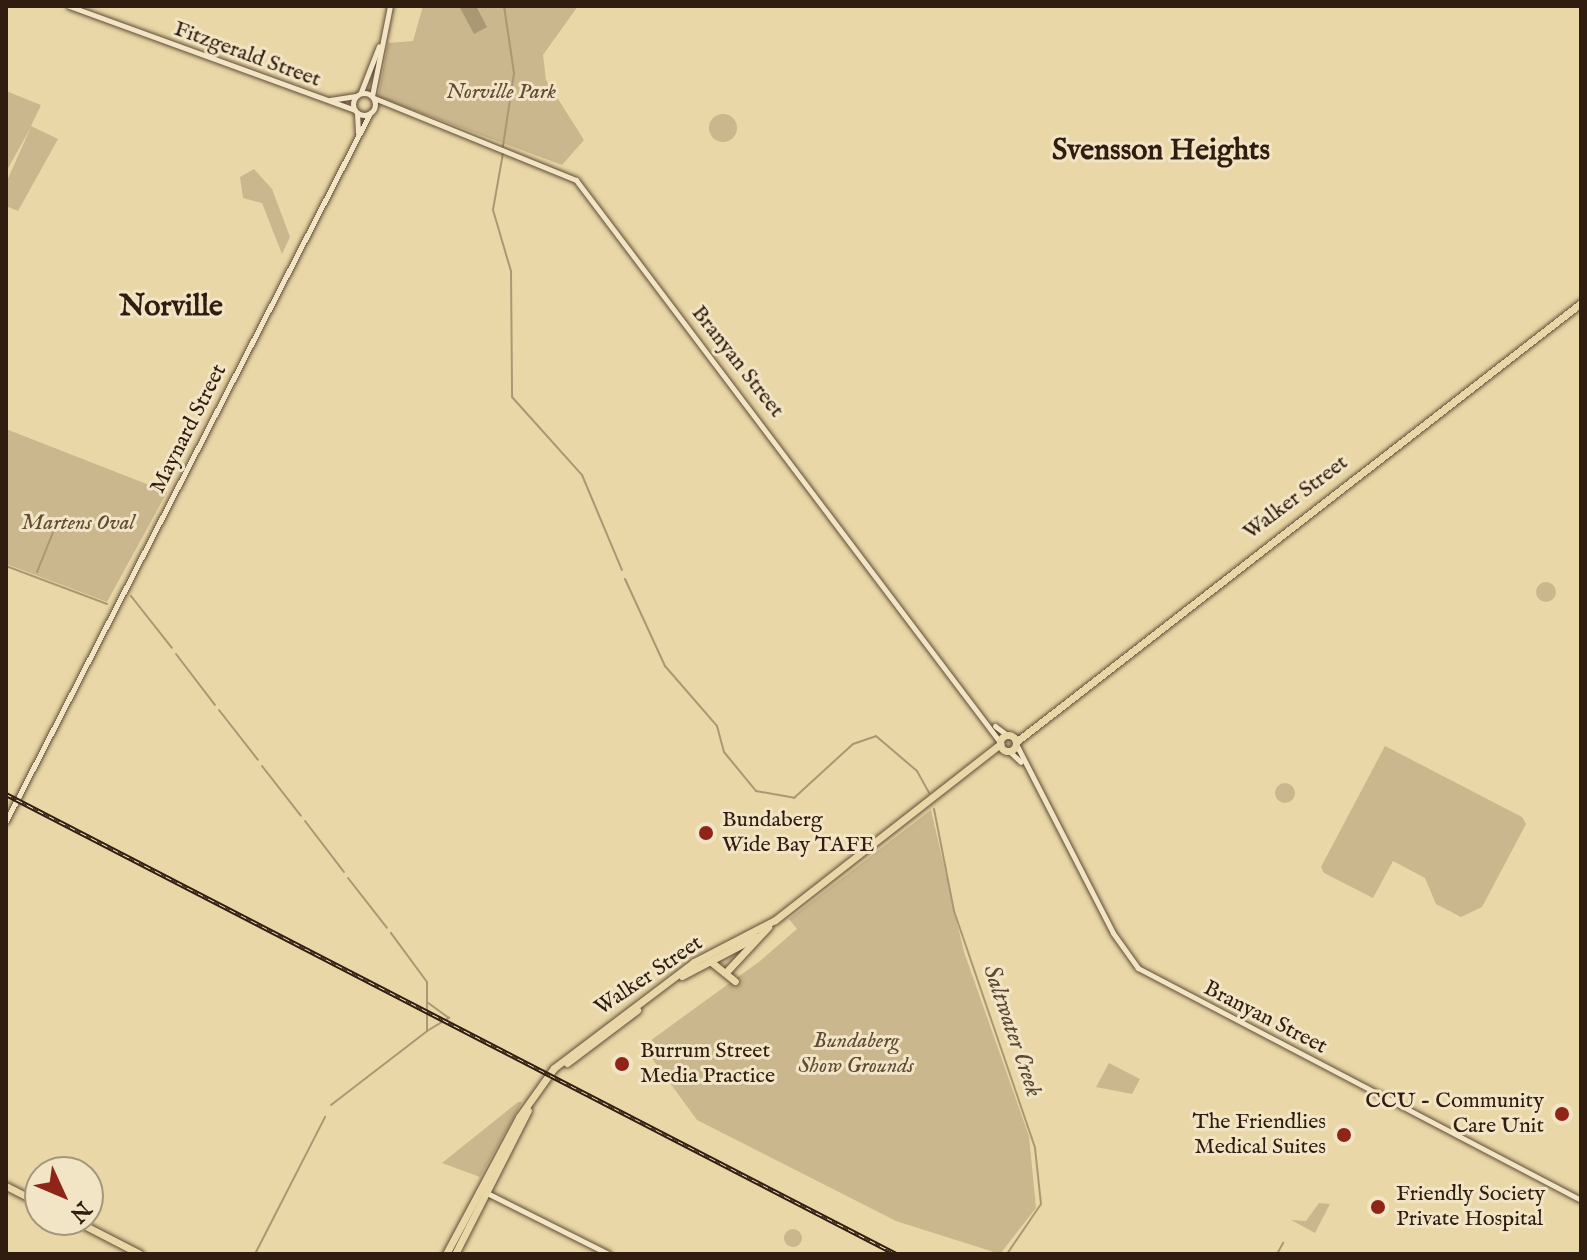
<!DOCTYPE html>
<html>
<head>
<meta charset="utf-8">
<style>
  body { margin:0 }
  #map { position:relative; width:1587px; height:1260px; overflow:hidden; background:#e9d7a7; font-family:"IM FELL English",serif }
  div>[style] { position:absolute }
  .green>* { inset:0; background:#cab78d }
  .round { border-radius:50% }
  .water>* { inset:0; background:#aa9874 }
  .stream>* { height:2px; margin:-1px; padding:0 1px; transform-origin:1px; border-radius:1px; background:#aa9874 }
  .roads { filter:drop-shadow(0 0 2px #5f4c36) drop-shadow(0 0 2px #5f4c36) }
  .minor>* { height:5px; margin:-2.5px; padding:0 2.5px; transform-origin:2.5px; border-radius:2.5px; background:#f1e5c6 }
  .minor>.ring { margin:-2.5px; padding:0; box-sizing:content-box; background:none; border:5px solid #f1e5c6; border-radius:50% }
  .major>* { height:7px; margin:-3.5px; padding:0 3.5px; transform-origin:3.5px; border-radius:3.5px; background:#e9d7a7 }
  .major>.ring { margin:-3.5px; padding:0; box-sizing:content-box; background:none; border:7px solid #e9d7a7; border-radius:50% }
  .rail>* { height:5px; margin-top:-2.5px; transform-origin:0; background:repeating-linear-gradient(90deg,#f1e5c6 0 6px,#311d10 0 12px); box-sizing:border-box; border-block:2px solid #311d10 }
  .dots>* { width:22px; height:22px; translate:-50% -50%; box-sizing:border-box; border:4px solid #f1e5c6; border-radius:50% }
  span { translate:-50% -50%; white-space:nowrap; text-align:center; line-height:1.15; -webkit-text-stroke:6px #f1e5c6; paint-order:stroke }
  .street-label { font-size:22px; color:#311d10 }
  .park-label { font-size:22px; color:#5f4b36; font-style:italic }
  .poi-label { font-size:22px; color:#311d10 }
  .left { translate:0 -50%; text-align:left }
  .right { translate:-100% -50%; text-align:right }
  .water-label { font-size:24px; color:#5b4833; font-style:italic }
  .district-label { font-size:30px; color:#311d10; font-weight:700 }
  .frame { position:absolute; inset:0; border:8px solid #311d10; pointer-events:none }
  .north { position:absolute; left:24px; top:1156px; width:80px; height:80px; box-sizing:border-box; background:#f1e5c6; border:2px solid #a4957d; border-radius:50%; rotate:134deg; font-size:22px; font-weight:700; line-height:32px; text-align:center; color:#311d10 }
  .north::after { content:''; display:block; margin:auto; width:28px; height:36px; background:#8f2418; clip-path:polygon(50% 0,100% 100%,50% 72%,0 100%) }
</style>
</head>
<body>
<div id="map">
  <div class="green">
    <i style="clip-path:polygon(423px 6px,578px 6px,543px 55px,546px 80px,584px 140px,562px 165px,378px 97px,388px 43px,413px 41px)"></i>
    <i style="clip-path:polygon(6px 91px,41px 105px,31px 126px,58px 139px,18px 211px,6px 206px,6px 183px,31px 127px,6px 172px)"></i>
    <i class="round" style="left:709px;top:114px;width:28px;height:28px"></i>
    <i style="clip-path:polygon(254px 169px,272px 189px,290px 237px,282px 254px,262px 203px,243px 198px,240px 177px)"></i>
    <i style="clip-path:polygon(6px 429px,167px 492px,107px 602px,6px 564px)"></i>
    <i class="round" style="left:1536px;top:582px;width:20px;height:20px"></i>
    <i style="clip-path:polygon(1385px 746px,1522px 817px,1526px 824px,1482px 907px,1461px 917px,1436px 904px,1425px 878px,1393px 861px,1373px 898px,1324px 873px,1321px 867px)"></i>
    <i class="round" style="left:1275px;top:783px;width:20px;height:20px"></i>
    <i style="clip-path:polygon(931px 810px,964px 952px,1029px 1136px,1036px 1208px,1000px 1254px,896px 1221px,697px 1120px,643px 1046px,760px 961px,797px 929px,789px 919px)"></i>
    <i style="clip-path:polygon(1109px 1063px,1140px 1079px,1132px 1094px,1096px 1087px)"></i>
    <i style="clip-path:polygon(522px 1102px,480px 1177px,442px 1163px,518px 1102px)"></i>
    <i style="clip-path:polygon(1319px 1203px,1330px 1204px,1315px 1233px,1291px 1220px,1306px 1221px)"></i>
    <i class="round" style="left:784px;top:1229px;width:18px;height:18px"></i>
  </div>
  <div class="water">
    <i style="clip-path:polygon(459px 6px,476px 6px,487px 27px,474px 34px)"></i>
  </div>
  <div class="stream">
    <i style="left:503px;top:146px;width:74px;rotate:-81.4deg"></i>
    <i style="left:514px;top:73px;width:68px;rotate:-98.5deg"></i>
    <i style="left:503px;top:153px;width:58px;rotate:100deg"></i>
    <i style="left:493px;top:210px;width:64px;rotate:73.6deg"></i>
    <i style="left:511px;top:271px;width:126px;rotate:89.5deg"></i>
    <i style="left:512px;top:397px;width:105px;rotate:48.1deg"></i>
    <i style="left:582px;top:475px;width:103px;rotate:67.2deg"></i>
    <i style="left:6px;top:566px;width:108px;rotate:20.6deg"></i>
    <i style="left:37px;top:572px;width:56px;rotate:-68deg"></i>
    <i style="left:625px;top:579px;width:96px;rotate:65.3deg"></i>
    <i style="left:665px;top:666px;width:79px;rotate:49.1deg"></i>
    <i style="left:717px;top:726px;width:27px;rotate:75deg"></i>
    <i style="left:724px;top:752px;width:50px;rotate:50.6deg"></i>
    <i style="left:756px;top:791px;width:39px;rotate:10deg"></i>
    <i style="left:794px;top:798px;width:80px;rotate:-42.5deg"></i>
    <i style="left:853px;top:744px;width:24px;rotate:-19deg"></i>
    <i style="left:876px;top:736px;width:54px;rotate:40.5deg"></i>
    <i style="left:917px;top:771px;width:25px;rotate:61deg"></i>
    <i style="left:131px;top:596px;width:66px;rotate:51.7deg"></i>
    <i style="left:176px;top:654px;width:64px;rotate:52.6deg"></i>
    <i style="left:219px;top:710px;width:63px;rotate:52deg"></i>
    <i style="left:262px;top:766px;width:63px;rotate:52deg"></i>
    <i style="left:934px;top:809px;width:104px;rotate:78.9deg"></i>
    <i style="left:954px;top:911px;width:250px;rotate:71.1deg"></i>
    <i style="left:1035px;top:1148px;width:56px;rotate:83.9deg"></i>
    <i style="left:1041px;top:1204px;width:60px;rotate:124.2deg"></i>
    <i style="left:305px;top:821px;width:64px;rotate:52.6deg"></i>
    <i style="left:348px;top:878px;width:63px;rotate:52deg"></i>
    <i style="left:427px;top:1031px;width:26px;rotate:-31deg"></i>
    <i style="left:449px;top:1018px;width:26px;rotate:-144deg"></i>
    <i style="left:331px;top:1105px;width:121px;rotate:-37.6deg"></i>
    <i style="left:427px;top:1031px;width:49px;rotate:-90deg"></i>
    <i style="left:427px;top:982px;width:61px;rotate:-126.3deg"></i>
    <i style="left:255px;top:1254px;width:154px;rotate:-62.9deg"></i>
    <i style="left:1277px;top:1254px;width:13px;rotate:-61deg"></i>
  </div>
  <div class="roads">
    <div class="minor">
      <i style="left:69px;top:6px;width:304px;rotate:20deg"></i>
      <i style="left:361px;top:92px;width:49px;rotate:-68.6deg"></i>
      <i class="ring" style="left:353px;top:93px;width:17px;height:17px"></i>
      <i style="left:372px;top:96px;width:92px;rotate:-78.7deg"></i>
      <i style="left:374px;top:98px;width:218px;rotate:22.1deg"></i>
      <i style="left:576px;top:180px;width:704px;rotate:52.97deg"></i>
      <i style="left:330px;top:100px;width:26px;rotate:-9deg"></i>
      <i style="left:357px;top:113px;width:20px;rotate:87deg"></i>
      <i style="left:995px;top:726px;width:15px;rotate:37deg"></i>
      <i style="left:1016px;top:744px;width:212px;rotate:62.8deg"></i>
      <i style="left:1113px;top:933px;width:43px;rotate:54.5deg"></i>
      <i style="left:1138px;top:968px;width:500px;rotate:27.64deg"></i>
      <i style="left:1009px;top:751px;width:16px;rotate:43deg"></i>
      <i style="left:6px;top:821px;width:796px;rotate:-62.79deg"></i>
      <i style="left:487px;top:1193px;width:136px;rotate:26.6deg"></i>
    </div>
    <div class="major">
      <i class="ring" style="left:1000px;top:735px;width:9px;height:9px"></i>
      <i style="left:1016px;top:742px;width:716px;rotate:-37.85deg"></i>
      <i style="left:710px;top:961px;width:32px;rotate:39deg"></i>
      <i style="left:728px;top:970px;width:59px;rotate:-47.1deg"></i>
      <i style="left:682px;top:976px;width:84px;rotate:-27.8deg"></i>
      <i style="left:567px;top:1063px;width:88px;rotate:-37.1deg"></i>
      <i style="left:6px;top:1186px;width:38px;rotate:27deg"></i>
      <i style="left:74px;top:1220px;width:74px;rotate:27.3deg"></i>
      <i style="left:446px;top:1254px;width:155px;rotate:-61.9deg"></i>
      <i style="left:519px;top:1117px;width:60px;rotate:-54.5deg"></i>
      <i style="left:554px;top:1068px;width:176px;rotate:-37.1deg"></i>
      <i style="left:694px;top:962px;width:91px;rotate:-27.4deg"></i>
      <i style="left:775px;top:920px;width:286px;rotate:-38deg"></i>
      <i style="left:455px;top:1254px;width:161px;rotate:-63.1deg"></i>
    </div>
  </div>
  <div class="rail">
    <i style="left:6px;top:794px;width:1002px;rotate:27.33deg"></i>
  </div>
  <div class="dots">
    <i style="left:706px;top:833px;background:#8f2418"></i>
    <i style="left:622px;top:1064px;background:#8f2418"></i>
    <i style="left:1562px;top:1114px;background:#8f2418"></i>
    <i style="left:1344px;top:1135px;background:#8f2418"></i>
    <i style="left:1378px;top:1207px;background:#8f2418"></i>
  </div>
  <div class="street-label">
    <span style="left:247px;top:55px;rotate:20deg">Fitzgerald Street</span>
    <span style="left:737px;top:362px;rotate:52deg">Branyan Street</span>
    <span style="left:189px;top:429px;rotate:-63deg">Maynard Street</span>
    <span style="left:1296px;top:498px;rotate:-37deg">Walker Street</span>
    <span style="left:649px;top:976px;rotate:-34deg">Walker Street</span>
    <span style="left:1265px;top:1018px;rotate:27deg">Branyan Street</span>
  </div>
  <div class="park-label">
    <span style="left:501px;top:93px">Norville Park</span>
    <span style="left:78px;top:524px">Martens Oval</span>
    <span style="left:856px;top:1054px">Bundaberg<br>Show Grounds</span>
  </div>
  <div class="poi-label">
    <span class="left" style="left:722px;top:833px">Bundaberg<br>Wide Bay TAFE</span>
    <span class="left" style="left:640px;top:1064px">Burrum Street<br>Media Practice</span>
    <span class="right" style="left:1544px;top:1114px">CCU - Community<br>Care Unit</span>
    <span class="right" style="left:1326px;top:1135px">The Friendlies<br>Medical Suites</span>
    <span class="left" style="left:1396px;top:1207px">Friendly Society<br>Private Hospital</span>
  </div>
  <div class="water-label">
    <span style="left:1012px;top:1031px;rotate:71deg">Saltwater Creek</span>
  </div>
  <div class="district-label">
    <span style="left:1161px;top:151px">Svensson Heights</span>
    <span style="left:171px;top:307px">Norville</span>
  </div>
  <div class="frame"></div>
  <div class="north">N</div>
</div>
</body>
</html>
